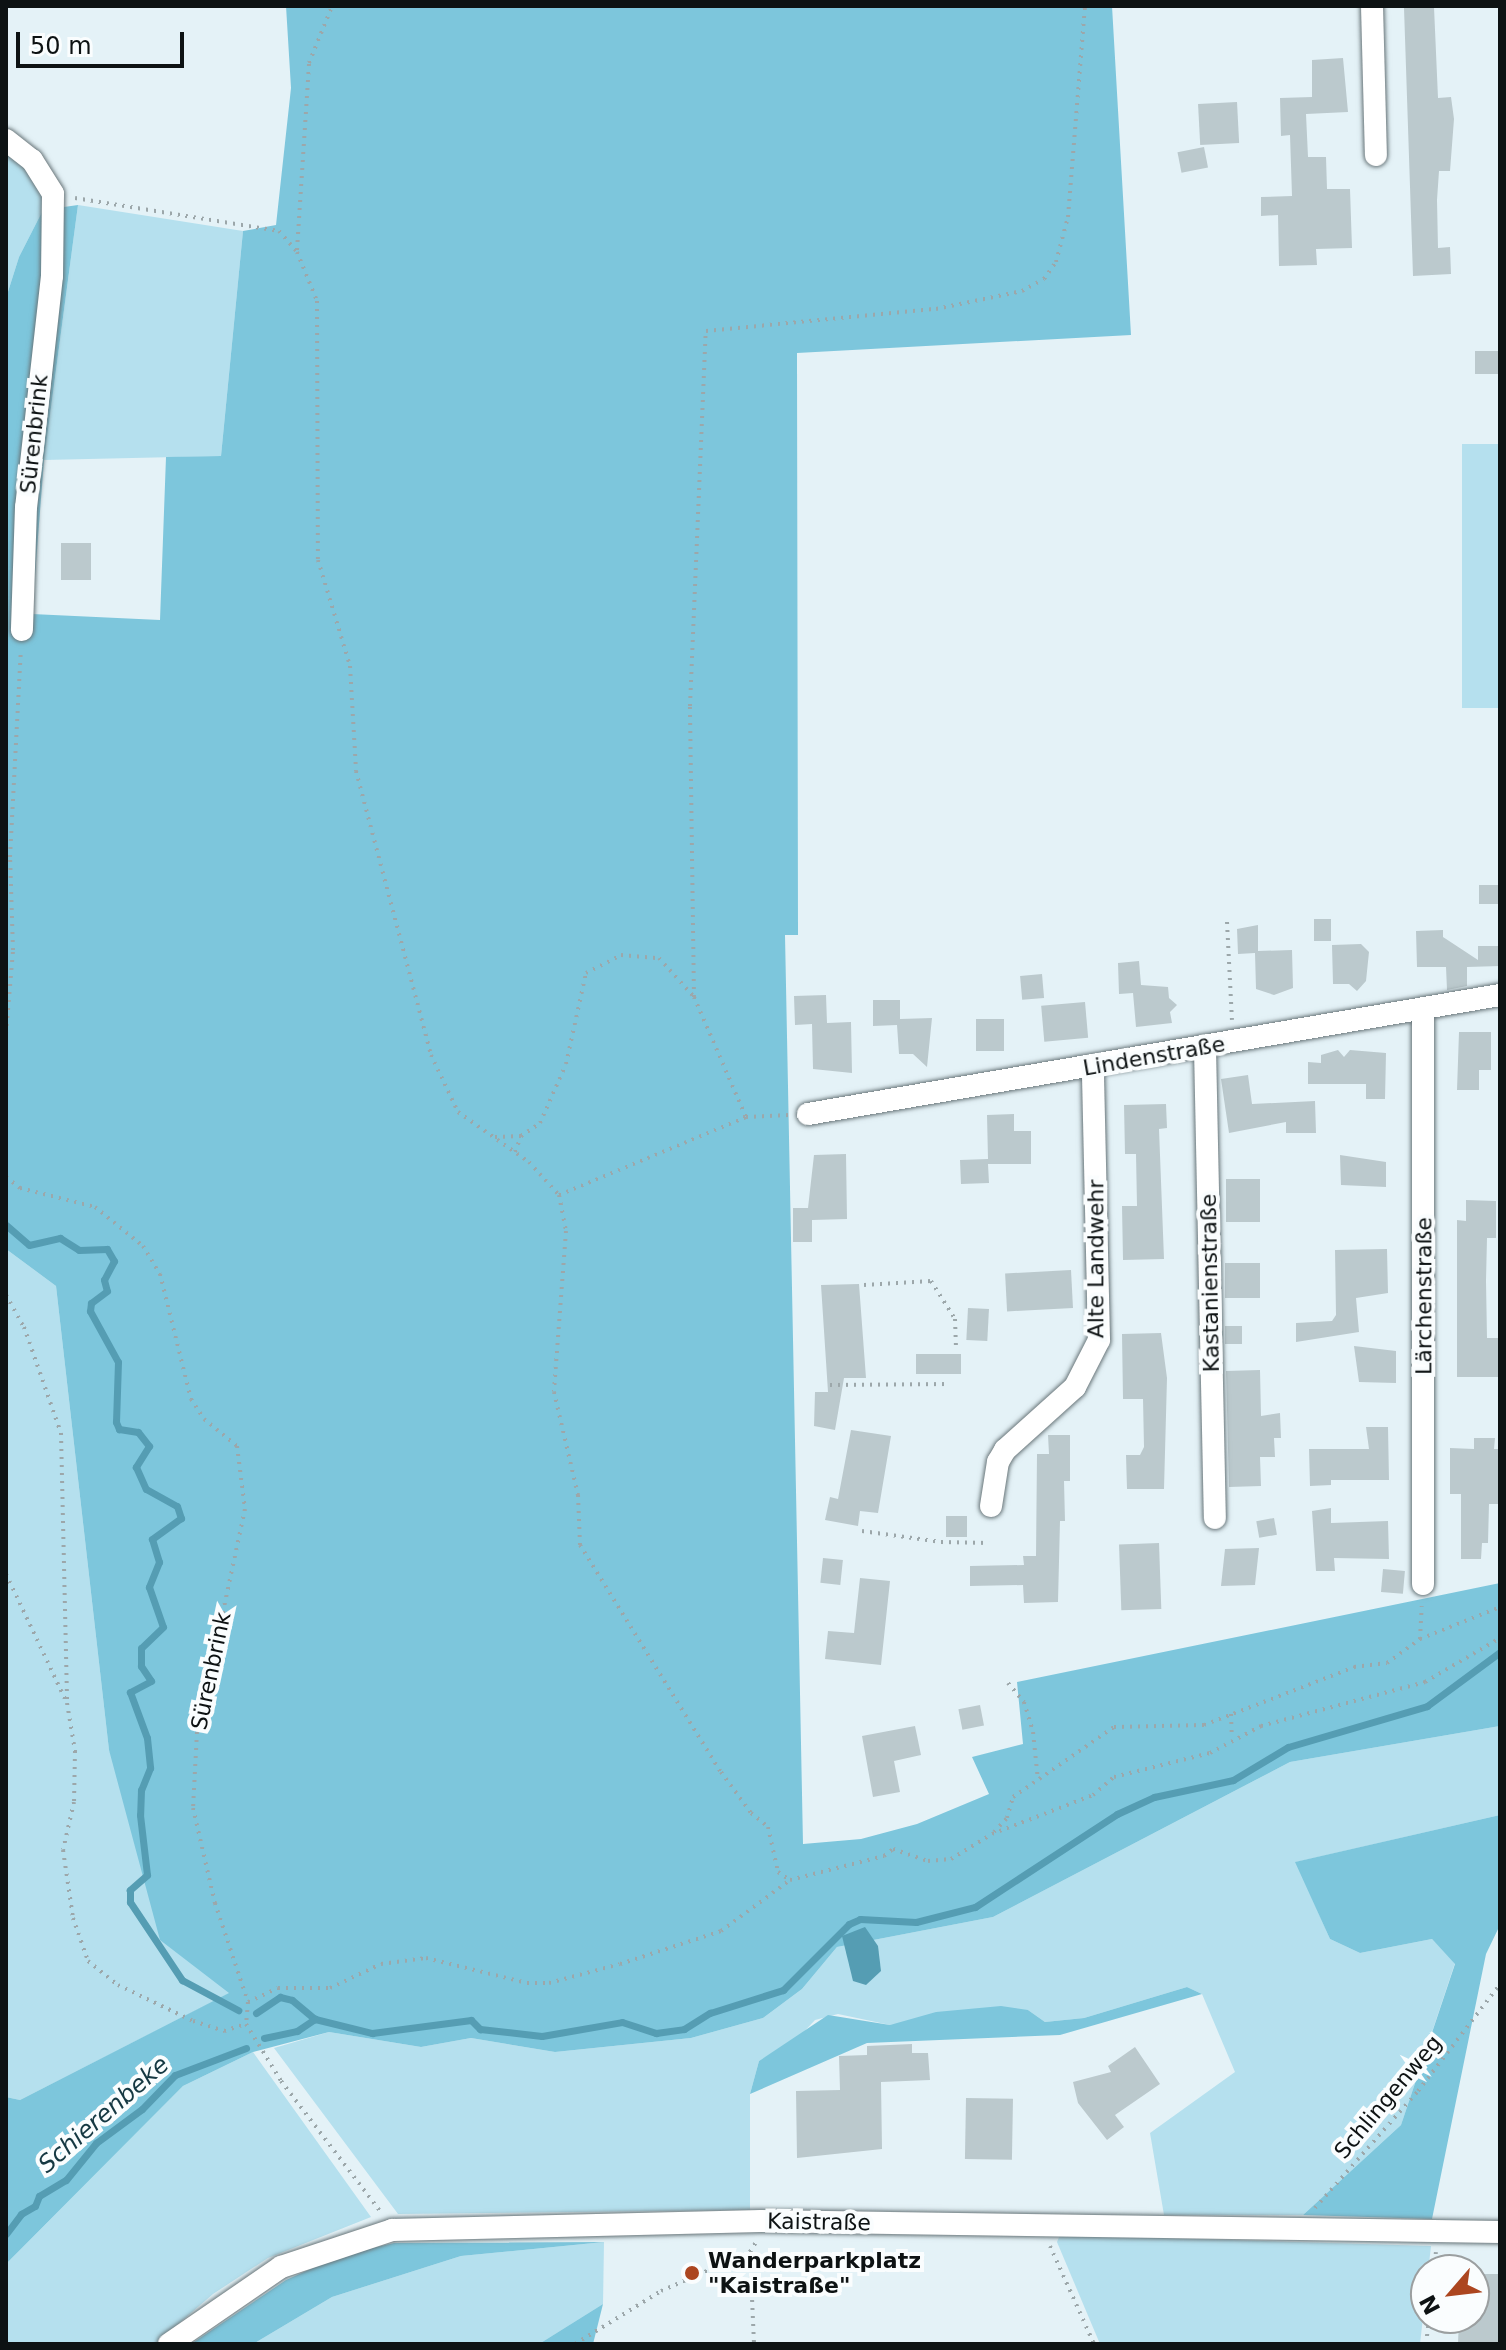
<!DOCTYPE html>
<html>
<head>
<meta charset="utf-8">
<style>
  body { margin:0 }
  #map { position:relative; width:1506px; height:2350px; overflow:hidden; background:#e4f2f7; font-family:"DejaVu Sans",sans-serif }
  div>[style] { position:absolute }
  .green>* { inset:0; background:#b5e0ee; transform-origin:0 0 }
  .forest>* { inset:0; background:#7dc6dc }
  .water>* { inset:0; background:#559db3 }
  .stream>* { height:7px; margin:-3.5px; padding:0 3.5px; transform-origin:3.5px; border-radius:3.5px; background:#559db3 }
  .building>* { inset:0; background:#bbc9cd; transform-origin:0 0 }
  .path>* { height:4px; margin-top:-2px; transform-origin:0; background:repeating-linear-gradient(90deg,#9ca7aa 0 2px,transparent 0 8px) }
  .roads { filter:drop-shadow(0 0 2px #69767a) drop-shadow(0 0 2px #69767a) }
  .minor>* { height:22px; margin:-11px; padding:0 11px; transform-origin:11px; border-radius:11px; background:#fff }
  .dots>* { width:22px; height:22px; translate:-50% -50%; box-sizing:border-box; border:4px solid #fafdfe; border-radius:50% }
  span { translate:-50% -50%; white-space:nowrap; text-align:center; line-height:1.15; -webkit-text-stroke:8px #fafdfe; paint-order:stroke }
  .street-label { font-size:22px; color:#0d1213 }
  .poi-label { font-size:22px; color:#0d1213; font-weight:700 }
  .left { translate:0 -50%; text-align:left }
  .water-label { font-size:24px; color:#153842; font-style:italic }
  .frame { position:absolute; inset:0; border:8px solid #0d1213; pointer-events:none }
  .north { position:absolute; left:1410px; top:2254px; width:80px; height:80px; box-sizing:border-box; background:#fafdfe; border:2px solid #9b9fa0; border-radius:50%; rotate:242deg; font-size:22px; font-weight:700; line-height:32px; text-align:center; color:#0d1213 }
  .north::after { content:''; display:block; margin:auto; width:28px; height:36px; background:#ac4620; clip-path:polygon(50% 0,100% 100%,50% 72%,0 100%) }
  .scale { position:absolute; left:16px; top:32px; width:168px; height:36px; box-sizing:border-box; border:4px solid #0d1213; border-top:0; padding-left:10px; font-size:24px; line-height:28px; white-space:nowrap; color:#0d1213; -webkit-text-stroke:6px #fafdfe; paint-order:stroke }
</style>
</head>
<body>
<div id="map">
  <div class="green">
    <i style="clip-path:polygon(6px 149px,44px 188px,43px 210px,19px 257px,6px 298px)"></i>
    <i style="clip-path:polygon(78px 205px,243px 231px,221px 456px,44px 460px)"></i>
    <i style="left:1500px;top:444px;width:264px;height:38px;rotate:90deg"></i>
    <i style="clip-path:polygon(6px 1249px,56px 1286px,109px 1750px,230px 1993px,20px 2100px,6px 2097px)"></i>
    <i style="clip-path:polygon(1500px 1726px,1500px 1815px,1296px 1862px,1330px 1939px,1360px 1953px,1432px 1939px,1455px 1963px,1401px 2125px,1303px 2215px,1164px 2215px,1150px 2133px,1235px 2072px,1202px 1994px,1187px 1987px,1084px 2018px,1045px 2022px,1028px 2010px,890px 2025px,838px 2014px,815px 2020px,797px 2039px,759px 2061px,750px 2094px,750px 2210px,398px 2214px,274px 2048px,329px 2032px,421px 2047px,471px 2038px,555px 2052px,691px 2038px,763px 2018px,802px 1989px,837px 1947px,993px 1917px,1290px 1762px)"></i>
    <i style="clip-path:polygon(253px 2052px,371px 2217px,268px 2258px,213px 2294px,155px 2344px,6px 2344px,6px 2264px,183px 2086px)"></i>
    <i style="clip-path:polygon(1060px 2235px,1431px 2246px,1420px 2344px,1100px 2344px,1057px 2242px)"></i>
    <i style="clip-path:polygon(604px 2242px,603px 2304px,539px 2344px,253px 2344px,332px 2297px,461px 2256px)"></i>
  </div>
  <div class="forest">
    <i style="clip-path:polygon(286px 6px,1112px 6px,1131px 335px,797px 353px,798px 935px,785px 935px,803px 1844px,861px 1839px,917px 1824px,989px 1794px,972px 1757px,1023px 1744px,1017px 1682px,1500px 1583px,1500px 1726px,1290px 1762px,993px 1917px,837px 1947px,802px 1989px,763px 2018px,691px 2038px,555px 2052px,471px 2038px,421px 2047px,329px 2032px,253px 2052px,183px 2086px,6px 2264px,6px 2097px,20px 2100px,229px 1993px,160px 1940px,109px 1750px,56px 1286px,6px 1249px,6px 298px,19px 257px,43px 210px,78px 205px,44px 460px,32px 614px,160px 620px,166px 457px,221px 456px,243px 231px,276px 225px,291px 88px)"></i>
    <i style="clip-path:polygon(1500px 1815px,1500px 1925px,1486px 1954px,1432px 2219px,1303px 2215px,1401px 2125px,1455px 1964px,1432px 1939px,1360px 1953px,1330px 1939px,1295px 1862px)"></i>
    <i style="clip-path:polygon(1187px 1987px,1202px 1994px,1060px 2035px,867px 2043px,750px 2094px,759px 2061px,828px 2015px,890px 2025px,936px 2012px,1001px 2006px,1028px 2010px,1045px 2022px,1084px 2018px)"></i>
    <i style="clip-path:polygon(604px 2242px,461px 2256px,332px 2297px,253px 2344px,191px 2344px,286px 2280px,342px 2255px,394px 2243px)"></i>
    <i style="clip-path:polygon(603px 2304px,593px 2344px,539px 2344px)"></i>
  </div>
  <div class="water">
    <i style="clip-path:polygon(865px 1927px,878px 1946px,881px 1971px,866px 1985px,853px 1981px,842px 1936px)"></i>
  </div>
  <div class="stream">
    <i style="left:6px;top:1225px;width:30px;rotate:41deg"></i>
    <i style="left:29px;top:1245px;width:32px;rotate:-13deg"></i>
    <i style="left:60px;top:1238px;width:22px;rotate:32deg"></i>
    <i style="left:79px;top:1250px;width:28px;rotate:-2deg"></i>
    <i style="left:107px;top:1249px;width:14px;rotate:60deg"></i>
    <i style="left:114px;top:1261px;width:21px;rotate:118deg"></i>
    <i style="left:104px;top:1280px;width:11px;rotate:75deg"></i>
    <i style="left:107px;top:1291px;width:20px;rotate:143deg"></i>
    <i style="left:91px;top:1303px;width:8px;rotate:97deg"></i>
    <i style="left:90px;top:1311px;width:58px;rotate:61.2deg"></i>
    <i style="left:118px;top:1362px;width:60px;rotate:91.9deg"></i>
    <i style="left:116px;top:1422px;width:8px;rotate:67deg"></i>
    <i style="left:119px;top:1429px;width:19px;rotate:9deg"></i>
    <i style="left:138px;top:1432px;width:18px;rotate:52deg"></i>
    <i style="left:149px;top:1446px;width:25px;rotate:122deg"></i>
    <i style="left:136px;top:1467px;width:24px;rotate:66deg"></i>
    <i style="left:146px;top:1489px;width:35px;rotate:29deg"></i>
    <i style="left:177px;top:1506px;width:13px;rotate:72deg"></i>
    <i style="left:181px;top:1518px;width:36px;rotate:144deg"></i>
    <i style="left:152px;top:1539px;width:24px;rotate:73deg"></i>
    <i style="left:159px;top:1562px;width:27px;rotate:112deg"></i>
    <i style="left:149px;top:1587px;width:42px;rotate:70.7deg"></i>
    <i style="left:163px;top:1627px;width:30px;rotate:136deg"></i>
    <i style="left:141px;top:1648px;width:18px;rotate:90deg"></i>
    <i style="left:141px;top:1666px;width:18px;rotate:56deg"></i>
    <i style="left:151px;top:1681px;width:24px;rotate:152deg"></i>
    <i style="left:130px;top:1692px;width:49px;rotate:69.7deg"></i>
    <i style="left:147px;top:1738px;width:30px;rotate:84deg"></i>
    <i style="left:150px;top:1768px;width:24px;rotate:112deg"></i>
    <i style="left:141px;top:1790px;width:25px;rotate:92deg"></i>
    <i style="left:140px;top:1815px;width:60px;rotate:83.3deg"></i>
    <i style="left:147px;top:1875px;width:23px;rotate:139deg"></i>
    <i style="left:130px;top:1890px;width:12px;rotate:90deg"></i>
    <i style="left:130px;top:1902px;width:94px;rotate:56.3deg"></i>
    <i style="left:182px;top:1980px;width:64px;rotate:28.2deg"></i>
    <i style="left:256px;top:2013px;width:29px;rotate:-34deg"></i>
    <i style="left:280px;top:1997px;width:12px;rotate:14deg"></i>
    <i style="left:292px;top:2000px;width:30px;rotate:40deg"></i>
    <i style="left:315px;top:2019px;width:59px;rotate:13.8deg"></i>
    <i style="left:372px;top:2033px;width:100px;rotate:-7.5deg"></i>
    <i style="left:471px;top:2020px;width:13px;rotate:45deg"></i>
    <i style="left:480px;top:2029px;width:62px;rotate:6.4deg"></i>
    <i style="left:542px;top:2036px;width:81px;rotate:-9.9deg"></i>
    <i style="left:622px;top:2022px;width:36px;rotate:18deg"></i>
    <i style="left:656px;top:2033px;width:28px;rotate:-8deg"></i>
    <i style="left:684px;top:2029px;width:31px;rotate:-32deg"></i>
    <i style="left:710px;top:2013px;width:77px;rotate:-17.5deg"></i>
    <i style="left:783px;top:1990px;width:93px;rotate:-45deg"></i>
    <i style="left:849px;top:1924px;width:12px;rotate:-24deg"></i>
    <i style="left:860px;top:1919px;width:56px;rotate:3.1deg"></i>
    <i style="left:916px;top:1922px;width:61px;rotate:-14.3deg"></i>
    <i style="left:975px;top:1907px;width:170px;rotate:-33.2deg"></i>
    <i style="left:1117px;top:1814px;width:41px;rotate:-24.7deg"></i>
    <i style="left:1154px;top:1797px;width:81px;rotate:-12.1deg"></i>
    <i style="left:1233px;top:1780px;width:64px;rotate:-31deg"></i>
    <i style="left:1288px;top:1747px;width:145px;rotate:-16.4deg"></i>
    <i style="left:1427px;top:1706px;width:91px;rotate:-36.5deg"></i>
    <i style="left:264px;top:2038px;width:34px;rotate:-12deg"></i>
    <i style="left:297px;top:2031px;width:22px;rotate:-34deg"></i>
    <i style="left:6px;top:2234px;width:25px;rotate:-53deg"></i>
    <i style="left:21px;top:2214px;width:16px;rotate:-30deg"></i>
    <i style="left:35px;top:2206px;width:11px;rotate:-68deg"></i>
    <i style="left:39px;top:2196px;width:31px;rotate:-31deg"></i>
    <i style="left:66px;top:2180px;width:48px;rotate:-51deg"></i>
    <i style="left:96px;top:2143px;width:57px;rotate:-36.5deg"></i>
    <i style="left:142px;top:2109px;width:47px;rotate:-45.9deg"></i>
    <i style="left:175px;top:2075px;width:76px;rotate:-20.8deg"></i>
  </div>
  <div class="building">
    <i style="clip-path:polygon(1434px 7px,1438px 98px,1451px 97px,1454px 119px,1450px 171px,1439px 171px,1437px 200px,1438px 248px,1450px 247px,1451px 274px,1413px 276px,1404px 8px)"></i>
    <i style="clip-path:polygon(1343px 58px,1348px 112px,1306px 114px,1308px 157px,1326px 157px,1327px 189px,1350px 189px,1352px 248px,1316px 249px,1317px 265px,1279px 266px,1278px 215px,1261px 216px,1261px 197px,1292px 196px,1290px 135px,1281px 136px,1280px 98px,1312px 97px,1312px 60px)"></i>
    <i style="left:1237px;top:102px;width:41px;height:39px;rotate:87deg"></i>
    <i style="left:1204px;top:147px;width:21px;height:27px;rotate:79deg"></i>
    <i style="left:1500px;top:351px;width:23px;height:25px;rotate:90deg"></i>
    <i style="left:91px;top:543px;width:37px;height:30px;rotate:90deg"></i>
    <i style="left:1479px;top:885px;width:21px;height:19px"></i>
    <i style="left:1314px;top:919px;width:17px;height:22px"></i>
    <i style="clip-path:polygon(1258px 925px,1258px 951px,1292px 950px,1293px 988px,1274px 995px,1256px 989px,1255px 953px,1238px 954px,1237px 929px)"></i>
    <i style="clip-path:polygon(1443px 930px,1443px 937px,1478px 960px,1478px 946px,1500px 946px,1500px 966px,1467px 967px,1467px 986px,1447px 990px,1446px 967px,1417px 967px,1416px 931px)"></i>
    <i style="clip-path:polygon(1361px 944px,1369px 952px,1366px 981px,1357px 991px,1349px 984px,1333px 984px,1332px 945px)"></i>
    <i style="clip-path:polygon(1139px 961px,1141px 985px,1168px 987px,1169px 998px,1177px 1005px,1170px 1012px,1172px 1023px,1136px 1027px,1133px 993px,1119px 994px,1118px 963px)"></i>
    <i style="left:1042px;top:974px;width:24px;height:22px;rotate:85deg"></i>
    <i style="clip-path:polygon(826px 995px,827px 1023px,851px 1022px,852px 1073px,813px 1069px,812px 1024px,795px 1025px,794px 996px)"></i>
    <i style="clip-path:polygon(873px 1000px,900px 1000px,900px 1019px,932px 1018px,927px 1067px,913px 1054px,899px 1054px,897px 1025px,873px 1026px)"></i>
    <i style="left:1085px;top:1002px;width:36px;height:44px;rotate:85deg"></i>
    <i style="left:976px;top:1019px;width:28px;height:32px"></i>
    <i style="clip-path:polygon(1459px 1032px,1491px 1032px,1491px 1070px,1479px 1070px,1479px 1090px,1457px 1090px)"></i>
    <i style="clip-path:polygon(1338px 1050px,1344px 1057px,1350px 1050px,1386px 1053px,1385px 1099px,1366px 1099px,1366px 1084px,1308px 1084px,1308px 1062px,1321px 1063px,1321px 1055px)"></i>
    <i style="clip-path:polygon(1248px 1075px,1252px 1104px,1315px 1101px,1316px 1133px,1286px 1133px,1286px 1122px,1229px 1133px,1221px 1079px)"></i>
    <i style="clip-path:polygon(1166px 1104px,1167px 1128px,1159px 1129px,1164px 1259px,1123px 1260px,1122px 1206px,1137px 1206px,1136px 1154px,1125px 1154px,1124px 1105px)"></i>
    <i style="clip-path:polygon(1014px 1114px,1014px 1131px,1031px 1131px,1031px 1164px,988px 1164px,989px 1183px,961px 1184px,960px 1160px,988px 1159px,987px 1115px)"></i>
    <i style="clip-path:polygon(846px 1154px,847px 1219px,812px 1220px,812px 1242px,793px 1242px,793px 1208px,808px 1208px,814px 1155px)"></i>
    <i style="clip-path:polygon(1340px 1155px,1386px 1162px,1386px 1187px,1341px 1185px)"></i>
    <i style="left:1226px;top:1179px;width:34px;height:43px"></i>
    <i style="clip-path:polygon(1466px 1200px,1496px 1201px,1496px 1238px,1487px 1238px,1486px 1281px,1487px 1338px,1500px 1338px,1500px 1377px,1457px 1377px,1457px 1220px,1466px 1221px)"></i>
    <i style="clip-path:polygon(1387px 1249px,1388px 1293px,1356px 1298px,1359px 1332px,1296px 1342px,1296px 1323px,1332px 1321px,1336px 1315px,1335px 1250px)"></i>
    <i style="left:1225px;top:1263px;width:35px;height:35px"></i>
    <i style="left:1071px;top:1270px;width:38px;height:66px;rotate:87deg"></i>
    <i style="clip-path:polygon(859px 1284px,866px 1378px,844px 1378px,835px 1430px,814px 1426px,815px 1392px,828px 1392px,821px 1285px)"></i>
    <i style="left:968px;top:1308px;width:21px;height:32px;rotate:3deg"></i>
    <i style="left:1242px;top:1326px;width:18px;height:17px;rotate:90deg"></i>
    <i style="clip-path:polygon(1161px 1333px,1167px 1378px,1164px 1489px,1127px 1489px,1126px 1455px,1140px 1455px,1144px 1447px,1143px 1399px,1123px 1399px,1122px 1334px)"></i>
    <i style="clip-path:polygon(1354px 1346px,1396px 1351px,1396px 1383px,1359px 1382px)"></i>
    <i style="left:961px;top:1354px;width:20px;height:45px;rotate:90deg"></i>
    <i style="clip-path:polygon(1260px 1370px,1261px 1416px,1280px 1413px,1281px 1438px,1274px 1438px,1275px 1457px,1260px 1457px,1261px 1486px,1229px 1487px,1226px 1371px)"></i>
    <i style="clip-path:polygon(1366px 1427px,1388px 1427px,1389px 1480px,1331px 1480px,1331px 1485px,1310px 1486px,1309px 1449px,1369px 1449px)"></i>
    <i style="clip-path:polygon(851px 1430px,891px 1436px,878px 1513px,860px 1511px,858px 1526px,825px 1520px,830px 1497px,838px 1499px)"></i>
    <i style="clip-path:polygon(1048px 1435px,1070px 1435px,1070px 1481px,1064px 1481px,1065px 1521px,1060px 1521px,1058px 1602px,1024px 1603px,1023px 1585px,970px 1586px,970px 1566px,1024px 1565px,1023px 1556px,1036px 1556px,1037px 1454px,1049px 1454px)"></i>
    <i style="clip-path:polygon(1474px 1438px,1495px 1438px,1494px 1449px,1500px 1449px,1500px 1504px,1489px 1504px,1488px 1543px,1482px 1543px,1481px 1559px,1461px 1559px,1461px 1494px,1450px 1494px,1450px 1448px,1474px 1449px)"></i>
    <i style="clip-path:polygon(1331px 1508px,1331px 1523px,1388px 1521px,1389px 1559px,1334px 1558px,1335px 1571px,1316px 1571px,1312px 1511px)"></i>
    <i style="left:946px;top:1516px;width:21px;height:21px"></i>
    <i style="left:1274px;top:1518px;width:17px;height:18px;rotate:80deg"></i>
    <i style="left:1159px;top:1543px;width:66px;height:40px;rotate:88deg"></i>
    <i style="clip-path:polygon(1259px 1548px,1255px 1585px,1221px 1586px,1225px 1549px)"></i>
    <i style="left:823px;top:1558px;width:20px;height:25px;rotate:6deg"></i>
    <i style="left:1383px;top:1569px;width:22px;height:23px;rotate:5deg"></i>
    <i style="clip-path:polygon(860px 1578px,890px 1581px,881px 1665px,825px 1659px,828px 1631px,854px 1633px)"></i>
    <i style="left:980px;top:1705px;width:21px;height:22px;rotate:79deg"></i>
    <i style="clip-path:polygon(915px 1726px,921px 1755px,894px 1761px,900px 1792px,873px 1797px,862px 1736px)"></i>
    <i style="clip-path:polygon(912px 2044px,912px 2053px,928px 2053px,930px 2080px,881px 2082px,882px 2149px,797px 2158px,796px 2091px,840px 2090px,839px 2056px,867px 2055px,867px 2046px)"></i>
    <i style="clip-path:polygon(1135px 2047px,1160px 2084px,1115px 2115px,1124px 2127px,1107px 2140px,1078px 2103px,1073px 2082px,1111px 2072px,1108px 2066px)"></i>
    <i style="left:966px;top:2098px;width:47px;height:61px;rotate:1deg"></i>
    <i style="clip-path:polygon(1474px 2274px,1500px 2274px,1500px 2344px,1458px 2344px,1459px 2318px,1474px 2318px)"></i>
  </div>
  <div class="path">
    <i style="left:75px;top:198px;width:207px;rotate:9.2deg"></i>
    <i style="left:279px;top:231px;width:28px;rotate:49deg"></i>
    <i style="left:297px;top:252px;width:53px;rotate:67.8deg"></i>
    <i style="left:317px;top:301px;width:259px;rotate:89.8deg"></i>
    <i style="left:318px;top:560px;width:111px;rotate:73.2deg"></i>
    <i style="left:350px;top:666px;width:105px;rotate:86.7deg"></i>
    <i style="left:356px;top:771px;width:294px;rotate:75.2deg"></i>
    <i style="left:431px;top:1055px;width:63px;rotate:64.7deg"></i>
    <i style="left:458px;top:1112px;width:87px;rotate:35.2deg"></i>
    <i style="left:529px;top:1162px;width:45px;rotate:47.7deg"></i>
    <i style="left:559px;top:1195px;width:37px;rotate:79deg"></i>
    <i style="left:566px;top:1231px;width:161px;rotate:94.3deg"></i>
    <i style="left:554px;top:1392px;width:106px;rotate:76.9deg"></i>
    <i style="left:578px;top:1495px;width:50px;rotate:87.7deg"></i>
    <i style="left:580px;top:1545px;width:267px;rotate:58.2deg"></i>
    <i style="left:721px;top:1772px;width:51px;rotate:53.8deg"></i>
    <i style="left:751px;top:1813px;width:22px;rotate:39deg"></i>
    <i style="left:768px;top:1827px;width:46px;rotate:77.5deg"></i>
    <i style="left:778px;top:1872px;width:14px;rotate:34deg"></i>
    <i style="left:297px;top:250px;width:187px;rotate:-86.3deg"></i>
    <i style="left:309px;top:63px;width:61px;rotate:-68deg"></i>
    <i style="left:1227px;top:922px;width:98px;rotate:87.1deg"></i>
    <i style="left:694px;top:997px;width:291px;rotate:-90.8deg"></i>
    <i style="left:690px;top:706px;width:375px;rotate:-87.6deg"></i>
    <i style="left:706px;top:331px;width:231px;rotate:-5.5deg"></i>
    <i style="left:936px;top:309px;width:88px;rotate:-11.8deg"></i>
    <i style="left:1022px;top:291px;width:25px;rotate:-29deg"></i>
    <i style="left:1044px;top:279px;width:21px;rotate:-55deg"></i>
    <i style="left:1056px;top:262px;width:47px;rotate:-75.1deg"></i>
    <i style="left:1068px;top:217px;width:212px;rotate:-85.4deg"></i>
    <i style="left:6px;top:1034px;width:84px;rotate:-85.2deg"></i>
    <i style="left:13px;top:950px;width:93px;rotate:-91.8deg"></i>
    <i style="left:10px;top:857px;width:208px;rotate:-87deg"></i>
    <i style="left:495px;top:1137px;width:26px;rotate:-2deg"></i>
    <i style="left:521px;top:1136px;width:23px;rotate:-34deg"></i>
    <i style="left:540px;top:1123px;width:64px;rotate:-66.2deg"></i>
    <i style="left:566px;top:1064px;width:93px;rotate:-77.6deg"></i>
    <i style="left:586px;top:973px;width:39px;rotate:-27deg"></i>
    <i style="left:621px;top:955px;width:38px;rotate:5deg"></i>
    <i style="left:659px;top:958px;width:52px;rotate:48.1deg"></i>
    <i style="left:694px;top:997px;width:131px;rotate:66.6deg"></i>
    <i style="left:515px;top:1152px;width:17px;rotate:-69deg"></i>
    <i style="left:6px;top:1177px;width:18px;rotate:38deg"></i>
    <i style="left:20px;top:1188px;width:77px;rotate:14.2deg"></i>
    <i style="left:95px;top:1207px;width:62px;rotate:39.1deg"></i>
    <i style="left:143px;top:1246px;width:33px;rotate:59deg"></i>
    <i style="left:160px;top:1274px;width:129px;rotate:76.1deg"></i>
    <i style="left:191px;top:1399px;width:24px;rotate:57deg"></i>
    <i style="left:204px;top:1419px;width:43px;rotate:39.3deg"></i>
    <i style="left:237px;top:1446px;width:64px;rotate:82.8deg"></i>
    <i style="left:245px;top:1509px;width:228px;rotate:102.1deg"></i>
    <i style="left:197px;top:1732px;width:76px;rotate:93deg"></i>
    <i style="left:193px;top:1808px;width:98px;rotate:77deg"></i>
    <i style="left:215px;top:1903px;width:104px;rotate:71.6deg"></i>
    <i style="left:248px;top:2002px;width:22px;rotate:95deg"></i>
    <i style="left:246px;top:2024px;width:67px;rotate:58.4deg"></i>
    <i style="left:281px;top:2081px;width:163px;rotate:52.7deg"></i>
    <i style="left:559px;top:1195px;width:203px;rotate:-22.6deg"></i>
    <i style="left:746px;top:1117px;width:43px;rotate:-2.7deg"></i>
    <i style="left:864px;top:1285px;width:67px;rotate:-3.4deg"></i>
    <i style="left:931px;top:1281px;width:45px;rotate:57.7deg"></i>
    <i style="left:955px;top:1319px;width:26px;rotate:88deg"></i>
    <i style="left:6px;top:1295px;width:37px;rotate:61deg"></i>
    <i style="left:24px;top:1327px;width:112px;rotate:70.8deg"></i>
    <i style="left:61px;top:1433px;width:268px;rotate:88.7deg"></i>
    <i style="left:830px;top:1385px;width:120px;rotate:-0.5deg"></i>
    <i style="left:862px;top:1531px;width:80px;rotate:7.9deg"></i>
    <i style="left:941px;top:1542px;width:48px;rotate:1.2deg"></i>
    <i style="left:6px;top:1574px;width:143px;rotate:64.7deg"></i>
    <i style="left:67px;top:1703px;width:49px;rotate:80.5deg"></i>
    <i style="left:75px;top:1751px;width:51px;rotate:91.1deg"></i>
    <i style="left:74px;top:1802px;width:49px;rotate:102.9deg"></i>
    <i style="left:63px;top:1850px;width:69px;rotate:81.6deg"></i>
    <i style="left:73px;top:1918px;width:46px;rotate:70.8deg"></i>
    <i style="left:88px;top:1961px;width:38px;rotate:39deg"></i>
    <i style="left:118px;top:1985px;width:83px;rotate:25.6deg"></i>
    <i style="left:193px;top:2021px;width:33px;rotate:18deg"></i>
    <i style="left:224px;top:2031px;width:23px;rotate:-18deg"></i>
    <i style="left:1420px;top:1639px;width:33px;rotate:-87deg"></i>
    <i style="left:1008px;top:1683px;width:25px;rotate:50deg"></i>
    <i style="left:1024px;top:1702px;width:31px;rotate:73deg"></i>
    <i style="left:1033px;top:1732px;width:48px;rotate:84.1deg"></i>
    <i style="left:1231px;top:1714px;width:24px;rotate:88deg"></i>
    <i style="left:994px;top:1832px;width:19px;rotate:-47deg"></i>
    <i style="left:1007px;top:1818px;width:22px;rotate:-74deg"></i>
    <i style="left:1013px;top:1797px;width:123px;rotate:-34.7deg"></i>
    <i style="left:1114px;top:1727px;width:90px;rotate:-1.3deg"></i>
    <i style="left:1204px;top:1725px;width:161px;rotate:-21.1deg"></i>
    <i style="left:1354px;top:1667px;width:33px;rotate:-7deg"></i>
    <i style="left:1387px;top:1663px;width:41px;rotate:-36deg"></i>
    <i style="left:1420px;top:1639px;width:86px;rotate:-21.8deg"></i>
    <i style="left:248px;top:2002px;width:33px;rotate:-25deg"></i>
    <i style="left:278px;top:1988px;width:52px"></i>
    <i style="left:330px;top:1988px;width:56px;rotate:-25.2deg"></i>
    <i style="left:381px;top:1964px;width:45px;rotate:-7.6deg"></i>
    <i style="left:426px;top:1958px;width:104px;rotate:13.9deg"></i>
    <i style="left:527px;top:1983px;width:22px"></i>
    <i style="left:549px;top:1983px;width:73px;rotate:-15deg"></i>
    <i style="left:620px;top:1964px;width:106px;rotate:-18.1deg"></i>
    <i style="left:721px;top:1931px;width:86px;rotate:-36.5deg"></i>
    <i style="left:790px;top:1880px;width:97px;rotate:-14.3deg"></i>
    <i style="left:884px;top:1856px;width:11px;rotate:-38deg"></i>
    <i style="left:893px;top:1849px;width:37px;rotate:19deg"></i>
    <i style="left:928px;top:1861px;width:23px;rotate:-5deg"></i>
    <i style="left:951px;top:1859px;width:48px;rotate:-31.4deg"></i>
    <i style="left:992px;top:1834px;width:108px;rotate:-21.1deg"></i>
    <i style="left:1093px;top:1795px;width:28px;rotate:-41deg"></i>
    <i style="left:1114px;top:1777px;width:99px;rotate:-14deg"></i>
    <i style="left:1210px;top:1753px;width:58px;rotate:-27.9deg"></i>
    <i style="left:1261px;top:1726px;width:170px;rotate:-15deg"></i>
    <i style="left:1425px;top:1682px;width:87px;rotate:-30.4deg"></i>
    <i style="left:1315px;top:2208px;width:156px;rotate:-48.6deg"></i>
    <i style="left:1418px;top:2091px;width:135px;rotate:-52.5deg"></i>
    <i style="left:1050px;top:2246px;width:107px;rotate:65.8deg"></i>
    <i style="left:750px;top:2252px;width:92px;rotate:87.5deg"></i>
    <i style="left:1434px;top:2270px;width:18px;rotate:-84deg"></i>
    <i style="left:575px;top:2344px;width:101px;rotate:-31.6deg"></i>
    <i style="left:661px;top:2291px;width:97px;rotate:-23.7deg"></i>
    <i style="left:750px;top:2252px;width:12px;rotate:-59deg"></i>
    <i style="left:1426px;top:2344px;width:26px;rotate:-83deg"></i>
  </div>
  <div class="roads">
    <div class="minor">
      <i style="left:1372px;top:6px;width:149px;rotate:88.5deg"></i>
      <i style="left:6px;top:140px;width:33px;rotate:38deg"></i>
      <i style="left:32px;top:160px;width:40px;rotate:58deg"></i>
      <i style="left:53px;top:194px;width:82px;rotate:90.7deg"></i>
      <i style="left:52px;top:276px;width:232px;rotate:96.4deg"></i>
      <i style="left:26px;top:507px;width:123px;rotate:91.9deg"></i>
      <i style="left:1205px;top:1048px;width:470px;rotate:88.8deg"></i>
      <i style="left:808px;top:1114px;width:702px;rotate:-9.76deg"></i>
      <i style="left:991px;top:1506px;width:45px;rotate:-81deg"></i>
      <i style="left:998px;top:1462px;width:14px;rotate:-60deg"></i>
      <i style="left:1005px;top:1450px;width:94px;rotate:-42deg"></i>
      <i style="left:1075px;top:1387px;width:53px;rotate:-62.9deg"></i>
      <i style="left:1099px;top:1340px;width:273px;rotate:-91.3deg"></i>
      <i style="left:1423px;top:1584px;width:575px;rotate:-90deg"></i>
      <i style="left:169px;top:2344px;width:136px;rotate:-34.5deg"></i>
      <i style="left:281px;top:2267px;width:117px;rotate:-18.4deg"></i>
      <i style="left:392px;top:2230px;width:369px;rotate:-1.4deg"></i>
      <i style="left:761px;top:2221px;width:739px;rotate:0.85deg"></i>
    </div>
  </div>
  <div class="dots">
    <i style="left:692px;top:2273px;background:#ac4620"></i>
  </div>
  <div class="street-label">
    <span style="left:34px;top:434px;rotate:-84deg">Sürenbrink</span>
    <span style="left:1154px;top:1056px;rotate:-10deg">Lindenstraße</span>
    <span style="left:1096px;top:1259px;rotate:-90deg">Alte Landwehr</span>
    <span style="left:1210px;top:1283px;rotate:-91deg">Kastanienstraße</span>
    <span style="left:1424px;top:1296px;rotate:-90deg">Lärchenstraße</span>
    <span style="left:211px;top:1671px;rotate:-78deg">Sürenbrink</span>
    <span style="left:1388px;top:2097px;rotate:-50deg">Schlingenweg</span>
    <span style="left:819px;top:2222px;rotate:1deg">Kaistraße</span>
  </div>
  <div class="poi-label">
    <span class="left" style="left:708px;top:2273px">Wanderparkplatz<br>"Kaistraße"</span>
  </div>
  <div class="water-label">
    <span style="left:104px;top:2115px;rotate:-41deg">Schierenbeke</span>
  </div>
  <div class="frame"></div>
  <div class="north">N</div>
  <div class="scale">50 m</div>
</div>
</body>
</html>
